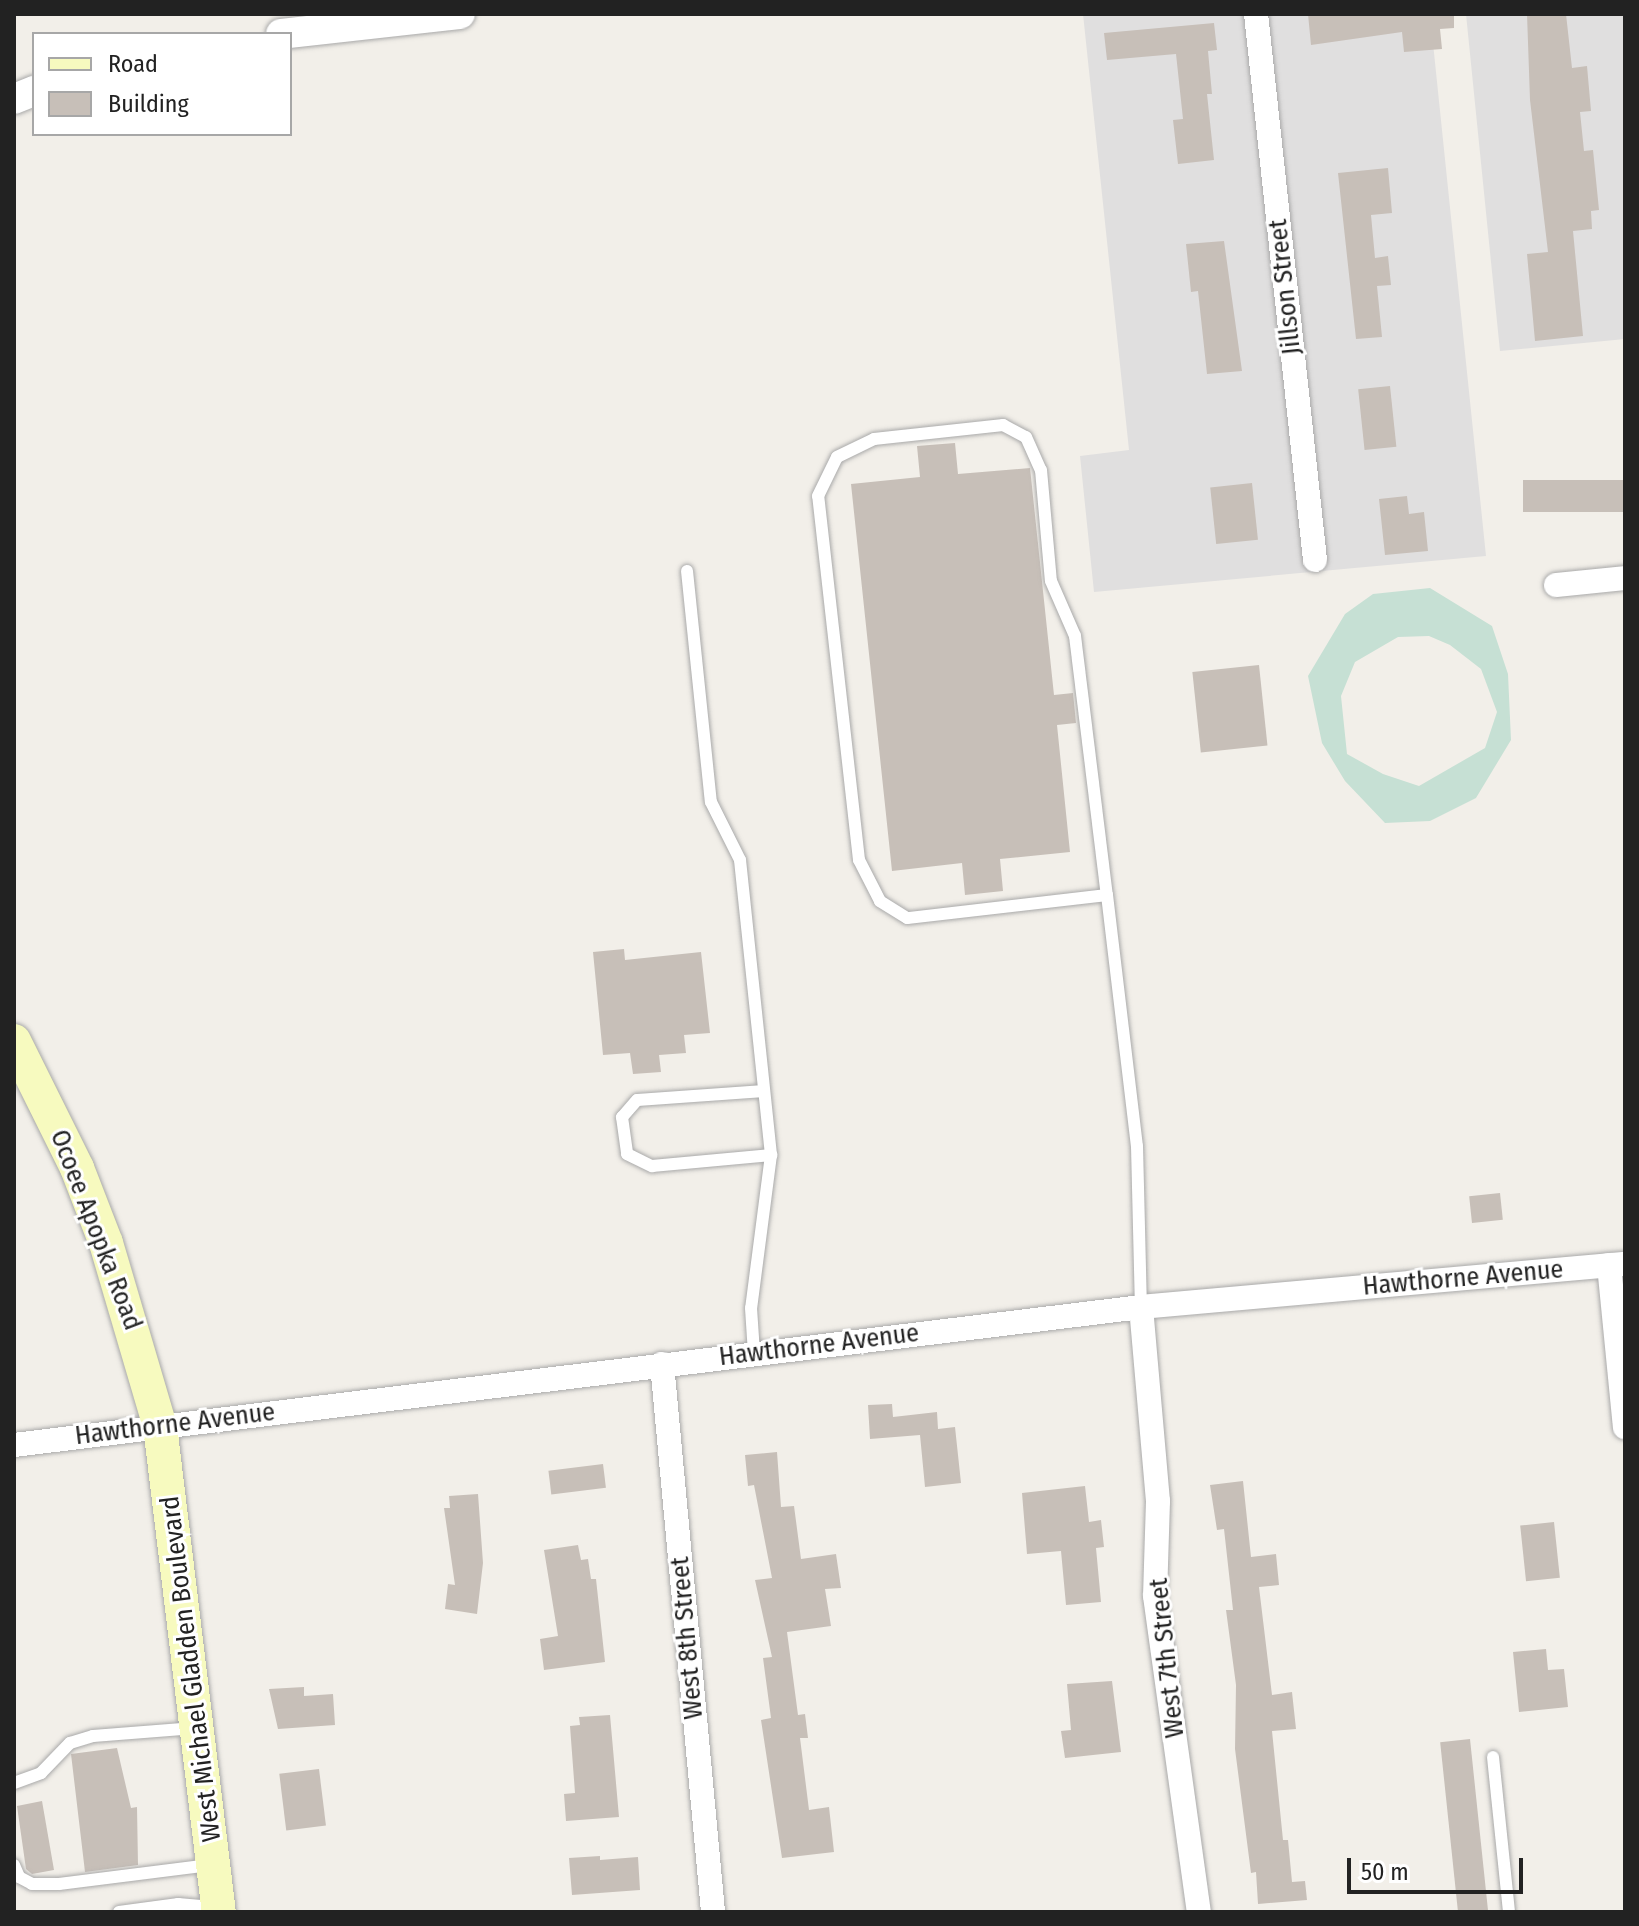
<!DOCTYPE html>
<html>
<head>
<meta charset="utf-8">
<style>
  body { margin:0 }
  #map { position:relative; width:1639px; height:1926px; overflow:hidden; background:#f2efe9; font-family:"Fira Sans Condensed",sans-serif }
  div>[style] { position:absolute }
  .residential>* { inset:0; background:#e0dfdf }
  .wetland>* { inset:0; background:#c6e0d4 }
  .building>* { inset:0; background:#c7bfb8; transform-origin:0 0 }
  .roads { filter:drop-shadow(0 0 2px #a9a9a9) drop-shadow(0 0 2px #a9a9a9) }
  .service>* { height:12px; margin:-6px; padding:0 6px; transform-origin:6px; border-radius:6px; background:#fff }
  .minor>* { height:24px; margin:-12px; padding:0 12px; transform-origin:12px; border-radius:12px; background:#fff }
  .tertiary>* { height:30px; margin:-15px; padding:0 15px; transform-origin:15px; border-radius:15px; background:#fff }
  .secondary>* { height:34px; margin:-17px; padding:0 17px; transform-origin:17px; border-radius:17px; background:#f7fabf }
  span { translate:-50% -50%; white-space:nowrap; text-align:center; line-height:1.15; -webkit-text-stroke:6px #fff; paint-order:stroke }
  .street-label { font-size:26px; color:#222 }
  .frame { position:absolute; inset:0; border:16px solid #222; pointer-events:none }
  .legend { position:absolute; left:32px; top:32px; width:260px; height:104px; box-sizing:border-box; background:#fff; border:2px solid #a7a7a7; margin:0; padding:10px 14px; list-style:none; font-size:24px; color:#222 }
  .legend li { display:flex; align-items:center; gap:16px; height:40px }
  .legend b { width:40px; border:2px solid #a7a7a7 }
  .scale { position:absolute; left:1347px; top:1858px; width:176px; height:36px; box-sizing:border-box; border:4px solid #222; border-top:0; padding-left:10px; font-size:24px; line-height:28px; white-space:nowrap; color:#222; -webkit-text-stroke:6px #fff; paint-order:stroke }
</style>
</head>
<body>
<div id="map">
  <div class="residential">
    <i style="clip-path:polygon(1083px 14px,1430px 14px,1486px 556px,1094px 592px,1080px 456px,1129px 450px)"></i>
    <i style="clip-path:polygon(1466px 14px,1625px 14px,1625px 339px,1500px 351px)"></i>
  </div>
  <div class="wetland">
    <i style="clip-path:polygon(evenodd,1430px 588px,1492px 626px,1508px 674px,1511px 740px,1476px 798px,1430px 821px,1385px 823px,1345px 781px,1322px 743px,1308px 676px,1345px 614px,1373px 594px,1430px 588px,1429px 636px,1450px 645px,1481px 669px,1497px 712px,1485px 748px,1419px 786px,1383px 774px,1347px 754px,1341px 696px,1355px 662px,1398px 637px,1429px 636px)"></i>
  </div>
  <div class="building">
    <i style="clip-path:polygon(1308px 14px,1454px 14px,1454px 28px,1440px 29px,1442px 49px,1404px 52px,1402px 32px,1311px 45px)"></i>
    <i style="clip-path:polygon(1527px 14px,1566px 14px,1572px 68px,1587px 66px,1591px 111px,1580px 112px,1584px 151px,1593px 150px,1599px 210px,1591px 211px,1592px 229px,1573px 231px,1583px 336px,1535px 341px,1527px 254px,1548px 252px,1530px 100px)"></i>
    <i style="clip-path:polygon(1214px 23px,1217px 50px,1208px 51px,1212px 94px,1207px 94px,1214px 160px,1178px 164px,1173px 120px,1183px 119px,1176px 54px,1107px 60px,1104px 33px)"></i>
    <i style="clip-path:polygon(1388px 168px,1392px 213px,1371px 215px,1375px 258px,1388px 256px,1391px 285px,1377px 286px,1382px 337px,1356px 339px,1338px 173px)"></i>
    <i style="clip-path:polygon(1224px 241px,1242px 371px,1207px 374px,1198px 291px,1191px 292px,1186px 244px)"></i>
    <i style="left:1390px;top:386px;width:61px;height:32px;rotate:84deg"></i>
    <i style="clip-path:polygon(955px 443px,958px 474px,1030px 468px,1054px 695px,1073px 693px,1076px 723px,1057px 725px,1070px 852px,1000px 859px,1003px 891px,965px 895px,962px 863px,892px 871px,851px 484px,920px 477px,917px 446px)"></i>
    <i style="left:1625px;top:480px;width:32px;height:102px;rotate:90deg"></i>
    <i style="left:1252px;top:483px;width:57px;height:42px;rotate:84deg"></i>
    <i style="clip-path:polygon(1407px 496px,1409px 514px,1424px 512px,1428px 551px,1385px 555px,1379px 499px)"></i>
    <i style="left:1259px;top:665px;width:81px;height:67px;rotate:84deg"></i>
    <i style="clip-path:polygon(624px 949px,625px 960px,701px 952px,710px 1033px,684px 1035px,686px 1053px,659px 1055px,661px 1072px,633px 1074px,630px 1053px,603px 1055px,593px 952px)"></i>
    <i style="left:1500px;top:1193px;width:27px;height:31px;rotate:84deg"></i>
    <i style="clip-path:polygon(892px 1404px,893px 1417px,937px 1412px,938px 1429px,955px 1427px,961px 1483px,925px 1487px,920px 1435px,870px 1439px,868px 1405px)"></i>
    <i style="clip-path:polygon(777px 1452px,781px 1507px,794px 1506px,801px 1559px,836px 1554px,841px 1588px,825px 1589px,831px 1626px,787px 1632px,798px 1715px,805px 1714px,808px 1738px,800px 1738px,809px 1810px,829px 1807px,834px 1852px,782px 1858px,761px 1720px,771px 1718px,763px 1658px,772px 1657px,755px 1580px,772px 1578px,754px 1485px,748px 1486px,745px 1455px)"></i>
    <i style="left:603px;top:1464px;width:24px;height:55px;rotate:83deg"></i>
    <i style="clip-path:polygon(1243px 1481px,1251px 1557px,1276px 1554px,1279px 1585px,1259px 1587px,1272px 1695px,1292px 1692px,1296px 1729px,1272px 1731px,1283px 1840px,1288px 1840px,1292px 1882px,1305px 1881px,1307px 1900px,1258px 1904px,1256px 1872px,1251px 1873px,1235px 1749px,1236px 1685px,1226px 1610px,1233px 1610px,1224px 1529px,1217px 1530px,1210px 1485px)"></i>
    <i style="clip-path:polygon(1085px 1486px,1089px 1522px,1101px 1520px,1104px 1547px,1096px 1548px,1101px 1602px,1066px 1605px,1061px 1551px,1027px 1554px,1022px 1493px)"></i>
    <i style="clip-path:polygon(478px 1494px,483px 1563px,477px 1614px,445px 1609px,448px 1584px,455px 1585px,444px 1508px,450px 1508px,449px 1496px)"></i>
    <i style="left:1554px;top:1522px;width:56px;height:34px;rotate:84deg"></i>
    <i style="clip-path:polygon(578px 1545px,581px 1560px,588px 1559px,591px 1579px,596px 1579px,605px 1662px,544px 1670px,540px 1639px,558px 1636px,544px 1550px)"></i>
    <i style="clip-path:polygon(1546px 1649px,1548px 1670px,1564px 1669px,1568px 1707px,1519px 1712px,1513px 1652px)"></i>
    <i style="clip-path:polygon(1112px 1681px,1121px 1752px,1065px 1758px,1061px 1731px,1071px 1730px,1067px 1684px)"></i>
    <i style="clip-path:polygon(304px 1687px,304px 1696px,333px 1694px,335px 1725px,278px 1729px,269px 1689px)"></i>
    <i style="clip-path:polygon(610px 1715px,619px 1817px,566px 1821px,564px 1794px,575px 1793px,570px 1726px,580px 1725px,579px 1717px)"></i>
    <i style="left:1470px;top:1739px;width:174px;height:30px;rotate:84deg"></i>
    <i style="clip-path:polygon(117px 1748px,131px 1808px,137px 1807px,138px 1865px,85px 1872px,71px 1754px)"></i>
    <i style="left:319px;top:1769px;width:57px;height:40px;rotate:83deg"></i>
    <i style="clip-path:polygon(42px 1801px,54px 1870px,32px 1874px,26px 1869px,17px 1806px)"></i>
    <i style="clip-path:polygon(600px 1856px,600px 1860px,638px 1857px,640px 1890px,572px 1895px,569px 1858px)"></i>
  </div>
  <div class="roads">
    <div class="service">
      <i style="left:687px;top:571px;width:232px;rotate:84.1deg"></i>
      <i style="left:711px;top:802px;width:65px;rotate:63.4deg"></i>
      <i style="left:740px;top:860px;width:297px;rotate:84deg"></i>
      <i style="left:771px;top:1155px;width:154px;rotate:97.4deg"></i>
      <i style="left:751px;top:1308px;width:45px;rotate:86.2deg"></i>
      <i style="left:1107px;top:895px;width:201px;rotate:173.4deg"></i>
      <i style="left:907px;top:918px;width:32px;rotate:-148deg"></i>
      <i style="left:880px;top:901px;width:46px;rotate:-117.1deg"></i>
      <i style="left:859px;top:860px;width:366px;rotate:-96.4deg"></i>
      <i style="left:818px;top:496px;width:43px;rotate:-64deg"></i>
      <i style="left:837px;top:457px;width:41px;rotate:-25.9deg"></i>
      <i style="left:874px;top:439px;width:130px;rotate:-6.2deg"></i>
      <i style="left:1003px;top:425px;width:26px;rotate:28deg"></i>
      <i style="left:1026px;top:437px;width:36px;rotate:66deg"></i>
      <i style="left:1041px;top:470px;width:111px;rotate:84.9deg"></i>
      <i style="left:1051px;top:581px;width:60px;rotate:66.4deg"></i>
      <i style="left:1075px;top:636px;width:261px;rotate:83deg"></i>
      <i style="left:1107px;top:895px;width:253px;rotate:83.2deg"></i>
      <i style="left:1137px;top:1146px;width:161px;rotate:88.6deg"></i>
      <i style="left:764px;top:1091px;width:127px;rotate:175.9deg"></i>
      <i style="left:637px;top:1100px;width:23px;rotate:131deg"></i>
      <i style="left:622px;top:1117px;width:37px;rotate:82deg"></i>
      <i style="left:627px;top:1154px;width:28px;rotate:26deg"></i>
      <i style="left:652px;top:1166px;width:120px;rotate:-5.3deg"></i>
      <i style="left:1493px;top:1757px;width:156px;rotate:84.1deg"></i>
      <i style="left:14px;top:1783px;width:29px;rotate:-20deg"></i>
      <i style="left:41px;top:1773px;width:42px;rotate:-46deg"></i>
      <i style="left:70px;top:1743px;width:24px;rotate:-17deg"></i>
      <i style="left:93px;top:1736px;width:102px;rotate:-4.5deg"></i>
      <i style="left:14px;top:1865px;width:13px;rotate:67deg"></i>
      <i style="left:19px;top:1877px;width:15px;rotate:28deg"></i>
      <i style="left:32px;top:1884px;width:27px"></i>
      <i style="left:59px;top:1884px;width:152px;rotate:-7.2deg"></i>
      <i style="left:119px;top:1912px;width:60px;rotate:-7.7deg"></i>
      <i style="left:178px;top:1904px;width:37px;rotate:5deg"></i>
    </div>
    <div class="minor">
      <i style="left:1256px;top:14px;width:549px;rotate:83.83deg"></i>
      <i style="left:1556px;top:585px;width:69px;rotate:-5.8deg"></i>
      <i style="left:1609px;top:1265px;width:163px;rotate:84.4deg"></i>
      <i style="left:1141px;top:1307px;width:195px;rotate:85deg"></i>
      <i style="left:1158px;top:1501px;width:95px;rotate:91.8deg"></i>
      <i style="left:1155px;top:1596px;width:319px;rotate:82.1deg"></i>
      <i style="left:662px;top:1364px;width:550px;rotate:84.68deg"></i>
      <i style="left:14px;top:1445px;width:1135px;rotate:-6.98deg"></i>
      <i style="left:1141px;top:1307px;width:486px;rotate:-5.1deg"></i>
    </div>
    <div class="tertiary">
      <i style="left:281px;top:34px;width:180px;rotate:-6.4deg"></i>
      <i style="left:14px;top:99px;width:22px;rotate:-22deg"></i>
    </div>
    <div class="secondary">
      <i style="left:14px;top:1041px;width:142px;rotate:63.6deg"></i>
      <i style="left:77px;top:1168px;width:80px;rotate:68.9deg"></i>
      <i style="left:106px;top:1243px;width:191px;rotate:73.6deg"></i>
      <i style="left:160px;top:1426px;width:490px;rotate:83.1deg"></i>
    </div>
  </div>
  <div class="street-label">
    <span style="left:1285px;top:287px;rotate:-96deg">Jillson Street</span>
    <span style="left:96px;top:1230px;rotate:69deg">Ocoee Apopka Road</span>
    <span style="left:1463px;top:1278px;rotate:-5deg">Hawthorne Avenue</span>
    <span style="left:819px;top:1345px;rotate:-7deg">Hawthorne Avenue</span>
    <span style="left:175px;top:1424px;rotate:-7deg">Hawthorne Avenue</span>
    <span style="left:687px;top:1638px;rotate:-95deg">West 8th Street</span>
    <span style="left:1167px;top:1658px;rotate:-96deg">West 7th Street</span>
    <span style="left:191px;top:1669px;rotate:-97deg">West Michael Gladden Boulevard</span>
  </div>
  <div class="frame"></div>
  <ul class="legend">
  <li><b style="height:10px;background:#f7fabf"></b>Road</li>
  <li><b style="height:22px;background:#c7bfb8"></b>Building</li>
  </ul>
  <div class="scale">50 m</div>
</div>
</body>
</html>
